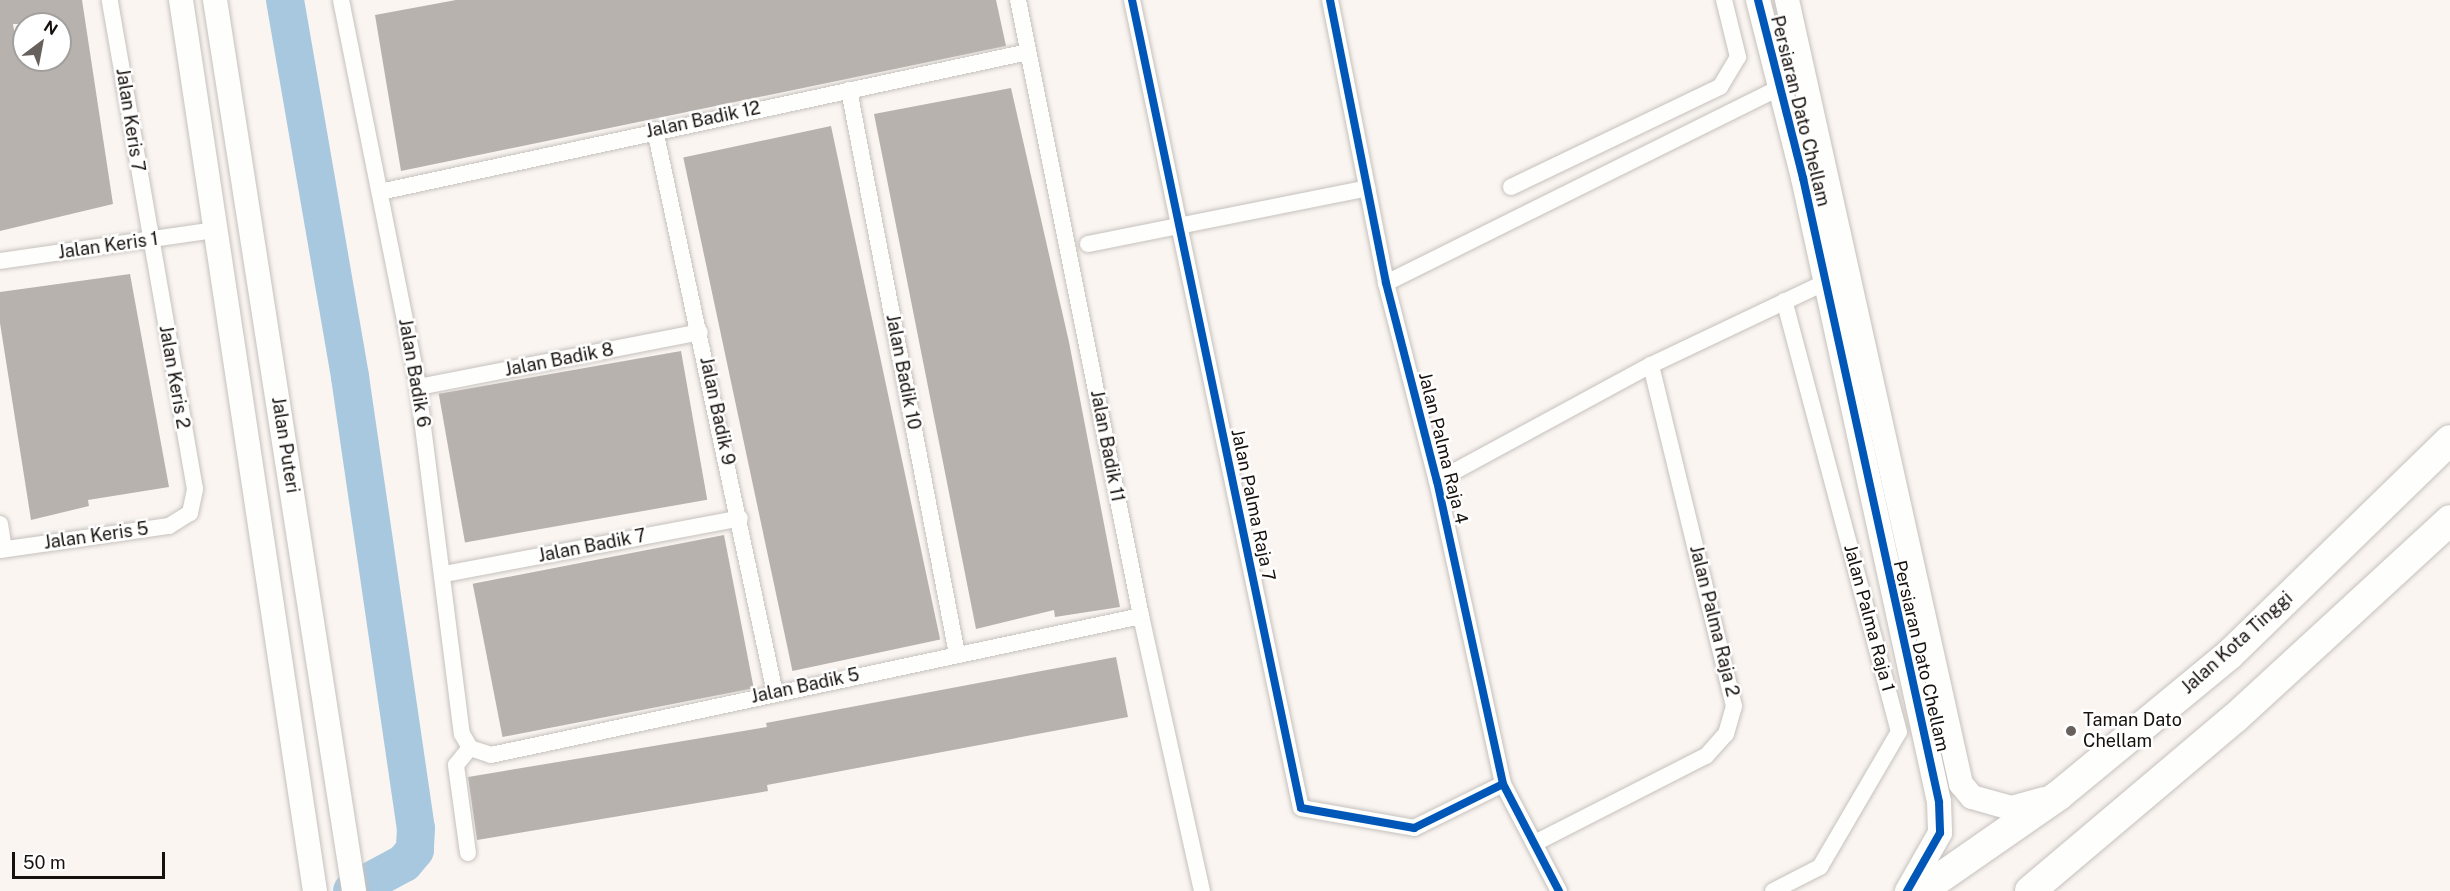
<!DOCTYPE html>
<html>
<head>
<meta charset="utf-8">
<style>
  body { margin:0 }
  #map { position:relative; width:2450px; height:891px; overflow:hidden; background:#faf5f1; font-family:"Public Sans",sans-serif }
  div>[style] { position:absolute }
  .river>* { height:38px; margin:-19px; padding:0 19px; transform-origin:19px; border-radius:19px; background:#a8c8e0 }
  .building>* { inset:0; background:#b7b2ae; transform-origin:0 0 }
  .roads { filter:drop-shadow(0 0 2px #c6c1bd) drop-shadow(0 0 2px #c6c1bd) }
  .street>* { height:16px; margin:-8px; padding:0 8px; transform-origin:8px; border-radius:8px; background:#fefefd }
  .secondary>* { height:24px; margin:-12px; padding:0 12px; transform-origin:12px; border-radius:12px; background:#fefefd }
  .highway>* { height:30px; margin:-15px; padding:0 15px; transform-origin:15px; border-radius:15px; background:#fefefd }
  .cycleway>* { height:8px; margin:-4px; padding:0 4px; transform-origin:4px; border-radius:4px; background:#0057b8 }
  .dots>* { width:16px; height:16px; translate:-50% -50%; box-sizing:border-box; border:3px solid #fff; border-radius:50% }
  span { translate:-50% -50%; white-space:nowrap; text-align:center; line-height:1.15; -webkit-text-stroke:5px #fff; paint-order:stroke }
  .street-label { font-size:18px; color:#16110d }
  .poi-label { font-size:18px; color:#16110d }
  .left { translate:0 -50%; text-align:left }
  .north { position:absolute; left:12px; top:12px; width:60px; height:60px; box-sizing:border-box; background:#fff; border:2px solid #a2a09e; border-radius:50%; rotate:32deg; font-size:16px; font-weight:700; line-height:24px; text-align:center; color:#16110d }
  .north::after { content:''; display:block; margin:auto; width:21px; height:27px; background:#66615d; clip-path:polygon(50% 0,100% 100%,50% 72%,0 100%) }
  .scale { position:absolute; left:12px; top:852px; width:153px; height:27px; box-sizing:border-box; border:3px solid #16110d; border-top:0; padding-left:8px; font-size:18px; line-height:21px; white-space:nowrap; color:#16110d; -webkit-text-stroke:4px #fff; paint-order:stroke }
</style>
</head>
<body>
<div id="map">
  <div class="river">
    <i style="left:285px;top:0;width:383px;rotate:80.2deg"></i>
    <i style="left:350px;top:377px;width:456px;rotate:81.7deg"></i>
    <i style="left:416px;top:828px;width:22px;rotate:93deg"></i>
    <i style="left:415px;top:850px;width:17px;rotate:130deg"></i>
    <i style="left:404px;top:863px;width:59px;rotate:151.7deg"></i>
  </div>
  <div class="building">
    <i style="clip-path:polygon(evenodd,0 0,82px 0,113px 204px,0 231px,0 0,13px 24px,60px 24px,60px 60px,19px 60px,13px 24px)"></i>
    <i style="clip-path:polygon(456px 0,996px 0,1006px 46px,401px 171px,375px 15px)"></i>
    <i style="clip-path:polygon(1011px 88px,1069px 342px,1120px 607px,1055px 617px,1054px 610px,976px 629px,874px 114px)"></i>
    <i style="left:831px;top:126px;width:525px;height:151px;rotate:78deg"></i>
    <i style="clip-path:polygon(130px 274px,169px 487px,88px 500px,89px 506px,31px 520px,0 323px,0 292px)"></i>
    <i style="left:681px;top:351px;width:151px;height:246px;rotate:80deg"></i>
    <i style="left:724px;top:535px;width:156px;height:256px;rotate:79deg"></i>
    <i style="clip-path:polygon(1116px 657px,1128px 717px,767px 785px,768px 791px,477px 840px,468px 777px,767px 727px,766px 723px)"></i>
  </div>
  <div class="roads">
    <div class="street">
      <i style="left:341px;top:0;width:395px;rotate:78.7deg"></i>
      <i style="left:418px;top:387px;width:350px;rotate:82.8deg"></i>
      <i style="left:462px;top:734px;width:16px;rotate:60deg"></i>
      <i style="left:1018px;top:0;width:628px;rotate:78.71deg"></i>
      <i style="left:1141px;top:616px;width:282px;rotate:77.5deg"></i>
      <i style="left:1132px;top:0;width:825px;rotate:78.19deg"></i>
      <i style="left:1301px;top:808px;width:115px;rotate:10deg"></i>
      <i style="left:1414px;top:828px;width:99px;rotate:-26.3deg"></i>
      <i style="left:1330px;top:0;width:288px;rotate:78.8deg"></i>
      <i style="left:1386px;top:283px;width:204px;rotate:75.6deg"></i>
      <i style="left:1437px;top:481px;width:310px;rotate:77.7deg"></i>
      <i style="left:1503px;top:784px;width:121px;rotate:62.4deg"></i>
      <i style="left:849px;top:90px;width:574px;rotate:79.16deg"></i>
      <i style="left:655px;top:130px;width:576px;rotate:77.97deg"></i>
      <i style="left:1511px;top:187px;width:232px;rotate:-25.6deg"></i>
      <i style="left:1720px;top:87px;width:35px;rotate:-59deg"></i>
      <i style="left:1738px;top:57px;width:59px;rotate:-103.8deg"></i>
      <i style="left:380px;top:192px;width:663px;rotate:-12.19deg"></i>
      <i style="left:1088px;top:244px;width:285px;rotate:-11.3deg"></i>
      <i style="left:0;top:261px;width:217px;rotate:-8.2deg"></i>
      <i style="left:1386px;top:283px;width:436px;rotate:-26.4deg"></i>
      <i style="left:418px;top:387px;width:287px;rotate:-11deg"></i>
      <i style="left:1437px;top:481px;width:243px;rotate:-28.5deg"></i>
      <i style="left:1651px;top:365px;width:203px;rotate:-25.4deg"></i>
      <i style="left:0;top:524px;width:25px;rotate:81deg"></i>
      <i style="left:0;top:550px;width:171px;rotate:-8.1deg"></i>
      <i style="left:169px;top:526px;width:25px;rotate:-32deg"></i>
      <i style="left:190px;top:513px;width:25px;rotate:-78deg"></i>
      <i style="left:195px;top:489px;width:496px;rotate:-99.9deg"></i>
      <i style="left:445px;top:574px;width:300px;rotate:-10.7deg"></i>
      <i style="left:470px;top:748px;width:22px;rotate:18deg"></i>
      <i style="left:491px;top:755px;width:665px;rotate:-12.07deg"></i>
      <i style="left:1537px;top:842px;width:190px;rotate:-27deg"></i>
      <i style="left:1706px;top:756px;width:30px;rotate:-48deg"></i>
      <i style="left:1726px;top:734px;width:29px;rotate:-74deg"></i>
      <i style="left:1734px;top:706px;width:351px;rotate:-103.7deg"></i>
      <i style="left:468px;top:853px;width:89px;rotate:-97.8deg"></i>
      <i style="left:456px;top:765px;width:22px;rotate:-51deg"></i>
      <i style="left:1773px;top:891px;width:53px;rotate:-27.1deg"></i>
      <i style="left:1820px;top:867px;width:156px;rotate:-59.7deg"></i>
      <i style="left:1899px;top:732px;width:446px;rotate:-104.9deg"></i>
    </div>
    <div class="secondary">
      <i style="left:181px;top:0;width:901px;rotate:81.45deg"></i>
      <i style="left:215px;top:0;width:902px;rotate:81.13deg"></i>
      <i style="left:1758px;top:0;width:184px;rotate:75.8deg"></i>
      <i style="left:1803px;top:178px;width:639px;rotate:77.7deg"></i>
      <i style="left:1939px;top:802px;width:31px;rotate:88deg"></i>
      <i style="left:1940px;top:833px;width:67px;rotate:119.6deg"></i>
      <i style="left:1787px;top:0;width:803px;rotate:77.49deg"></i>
      <i style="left:1961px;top:784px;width:17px;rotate:50deg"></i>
      <i style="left:1972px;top:797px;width:41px;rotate:15.8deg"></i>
      <i style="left:2011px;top:808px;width:35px;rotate:-15deg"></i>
    </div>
    <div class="highway">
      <i style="left:1921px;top:891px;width:168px;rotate:-34.8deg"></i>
      <i style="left:2059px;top:795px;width:220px;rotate:-39.5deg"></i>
      <i style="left:2229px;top:655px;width:308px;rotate:-44.2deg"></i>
      <i style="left:2030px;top:891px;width:268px;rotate:-40.2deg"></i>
      <i style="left:2235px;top:718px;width:292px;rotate:-42.6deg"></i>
    </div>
  </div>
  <div class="cycleway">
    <i style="left:1132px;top:0;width:825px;rotate:78.19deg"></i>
    <i style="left:1301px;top:808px;width:115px;rotate:10deg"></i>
    <i style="left:1414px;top:828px;width:99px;rotate:-26.3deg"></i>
    <i style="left:1330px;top:0;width:288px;rotate:78.8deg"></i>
    <i style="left:1386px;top:283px;width:204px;rotate:75.6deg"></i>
    <i style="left:1437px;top:481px;width:310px;rotate:77.7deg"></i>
    <i style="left:1503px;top:784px;width:121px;rotate:62.4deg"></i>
    <i style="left:1758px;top:0;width:184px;rotate:75.8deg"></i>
    <i style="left:1803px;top:178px;width:639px;rotate:77.7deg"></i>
    <i style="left:1939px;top:802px;width:31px;rotate:88deg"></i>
    <i style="left:1940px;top:833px;width:67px;rotate:119.6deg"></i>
  </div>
  <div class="dots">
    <i style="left:2071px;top:731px;background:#66615d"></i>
  </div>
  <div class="street-label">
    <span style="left:1800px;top:111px;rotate:76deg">Persiaran Dato Chellam</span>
    <span style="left:130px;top:120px;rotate:81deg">Jalan Keris 7</span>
    <span style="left:703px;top:120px;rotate:-12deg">Jalan Badik 12</span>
    <span style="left:108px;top:246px;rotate:-8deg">Jalan Keris 1</span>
    <span style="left:559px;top:360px;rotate:-11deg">Jalan Badik 8</span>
    <span style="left:903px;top:372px;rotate:79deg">Jalan Badik 10</span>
    <span style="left:414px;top:373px;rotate:80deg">Jalan Badik 6</span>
    <span style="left:174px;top:377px;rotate:80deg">Jalan Keris 2</span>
    <span style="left:717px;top:411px;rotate:78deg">Jalan Badik 9</span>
    <span style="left:285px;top:445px;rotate:81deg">Jalan Puteri</span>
    <span style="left:1107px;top:446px;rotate:79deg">Jalan Badik 11</span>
    <span style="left:1443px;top:448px;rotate:76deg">Jalan Palma Raja 4</span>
    <span style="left:1253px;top:505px;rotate:78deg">Jalan Palma Raja 7</span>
    <span style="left:96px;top:536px;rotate:-8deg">Jalan Keris 5</span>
    <span style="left:592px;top:546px;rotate:-11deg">Jalan Badik 7</span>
    <span style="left:1869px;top:618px;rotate:75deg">Jalan Palma Raja 1</span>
    <span style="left:1714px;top:621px;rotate:76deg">Jalan Palma Raja 2</span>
    <span style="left:2237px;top:643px;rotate:-42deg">Jalan Kota Tinggi</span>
    <span style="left:1921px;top:656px;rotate:77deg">Persiaran Dato Chellam</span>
    <span style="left:805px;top:686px;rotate:-12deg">Jalan Badik 5</span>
  </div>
  <div class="poi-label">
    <span class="left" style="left:2083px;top:731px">Taman Dato<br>Chellam</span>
  </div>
  <div class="north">N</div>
  <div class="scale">50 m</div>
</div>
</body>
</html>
